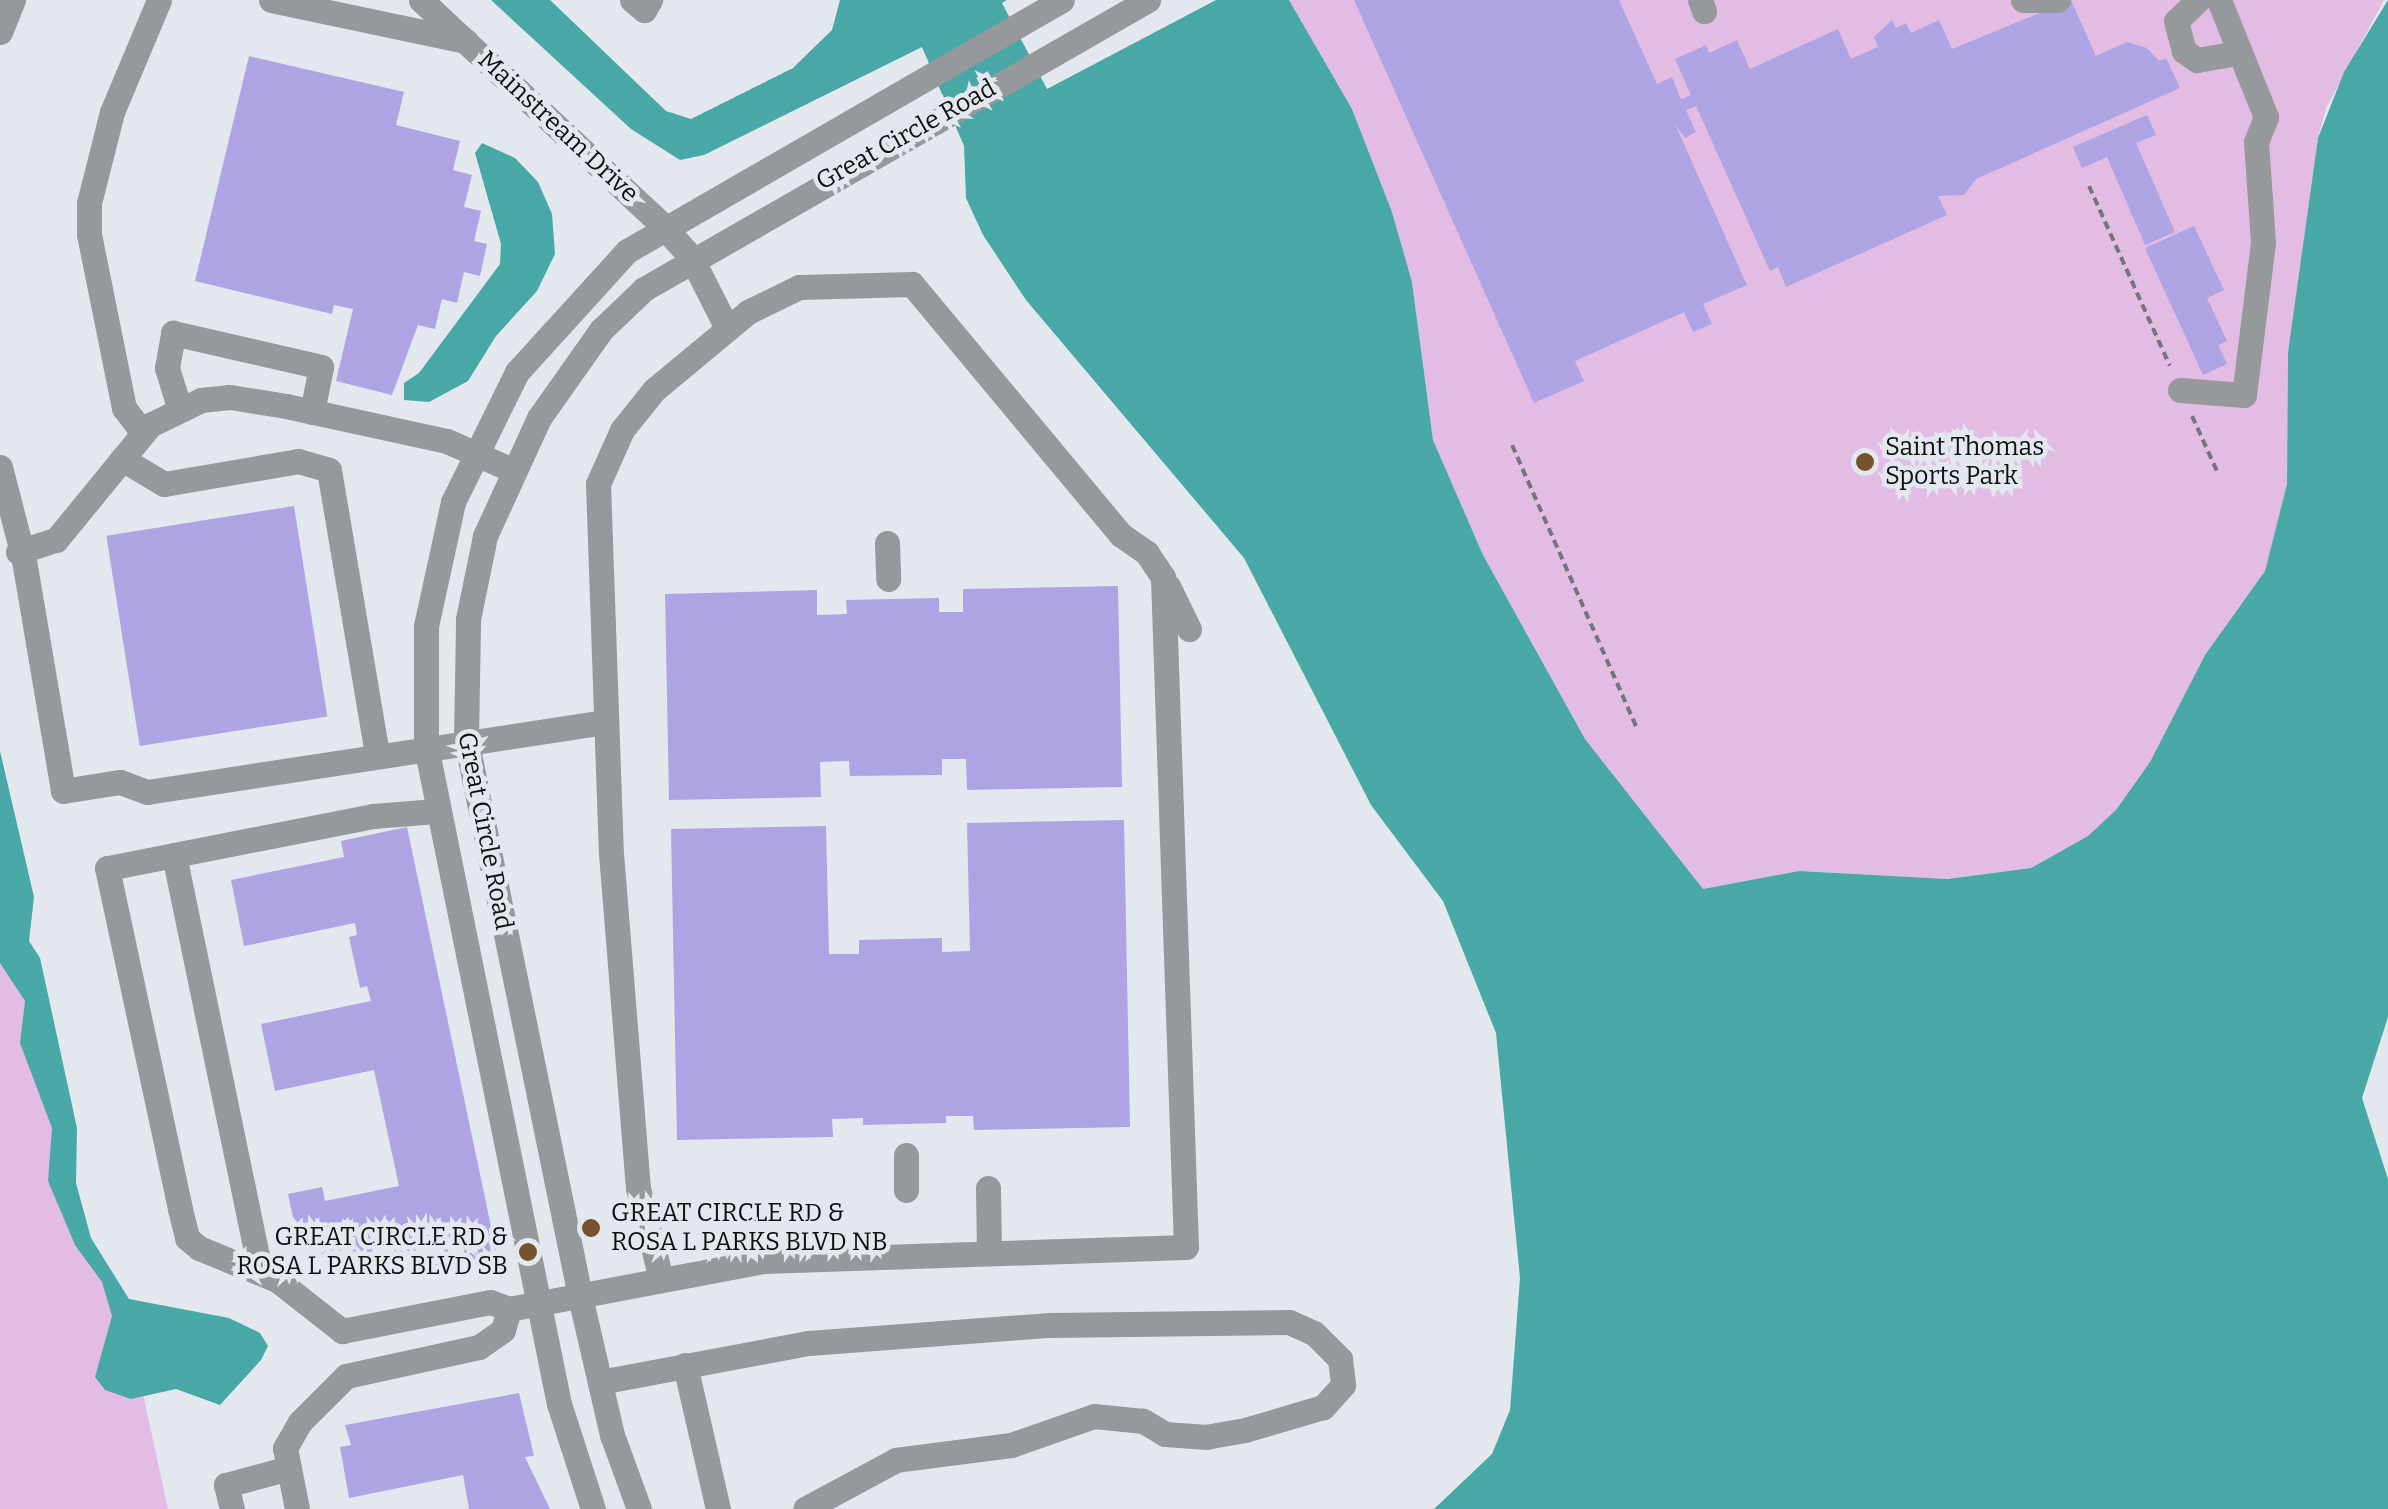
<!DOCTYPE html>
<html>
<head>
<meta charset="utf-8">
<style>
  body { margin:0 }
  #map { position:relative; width:2388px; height:1509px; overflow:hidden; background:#e3e7ee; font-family:Bitter,serif }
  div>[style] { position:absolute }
  .green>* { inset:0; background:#e2bce3 }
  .water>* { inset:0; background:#48a8a6 }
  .building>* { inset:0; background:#afa4e3; transform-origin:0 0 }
  .path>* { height:4px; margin-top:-2px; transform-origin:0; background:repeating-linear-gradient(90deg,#727579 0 8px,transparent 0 13px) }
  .minor>* { height:25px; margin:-12.5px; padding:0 12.5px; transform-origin:12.5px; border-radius:12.5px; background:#96999b }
  .dots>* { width:28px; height:28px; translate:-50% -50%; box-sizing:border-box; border:5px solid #e3e7ee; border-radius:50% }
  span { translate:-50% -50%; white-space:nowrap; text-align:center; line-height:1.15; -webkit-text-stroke:9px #e3e7ee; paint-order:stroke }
  .street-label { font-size:25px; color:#0f1012 }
  .poi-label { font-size:25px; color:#0f1012 }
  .left { translate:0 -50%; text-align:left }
  .right { translate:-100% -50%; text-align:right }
</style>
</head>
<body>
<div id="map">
  <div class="green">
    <i style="clip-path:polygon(1289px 0,2384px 0,2326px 108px,2318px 138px,2288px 352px,2287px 484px,2265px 571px,2205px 655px,2150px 762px,2116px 811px,2088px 836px,2031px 868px,1945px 879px,1799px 871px,1703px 889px,1585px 739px,1483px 555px,1433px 440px,1412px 282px,1392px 212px,1352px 109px)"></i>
    <i style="clip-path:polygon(0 825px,65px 1190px,128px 1325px,168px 1509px,0 1509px)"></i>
  </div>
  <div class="water">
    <i style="clip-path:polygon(491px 0,550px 0,666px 111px,691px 119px,793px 68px,832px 30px,840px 0,1007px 0,1002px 3px,1047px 89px,1216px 0,1289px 0,1352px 109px,1392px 212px,1412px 282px,1433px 440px,1483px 555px,1585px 739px,1703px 889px,1799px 871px,1947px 879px,2031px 868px,2088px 836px,2116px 810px,2150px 762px,2205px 655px,2265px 571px,2287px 484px,2288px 352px,2318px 138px,2344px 72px,2388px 0,2388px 1017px,2362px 1098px,2388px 1179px,2388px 1509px,1434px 1509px,1492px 1454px,1510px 1410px,1520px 1278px,1496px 1033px,1443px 901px,1371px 805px,1244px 558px,1026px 300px,983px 235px,966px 198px,964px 146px,922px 47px,704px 155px,680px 160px,631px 129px)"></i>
    <i style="clip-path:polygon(482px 143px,515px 158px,538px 182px,552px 214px,555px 254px,537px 291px,496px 336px,468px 381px,429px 402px,404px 400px,404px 383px,419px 373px,500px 264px,501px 244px,475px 153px)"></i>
    <i style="clip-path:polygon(0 751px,34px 897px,29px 941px,40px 958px,77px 1128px,76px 1183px,91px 1238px,129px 1299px,229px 1318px,260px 1333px,268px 1346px,261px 1360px,220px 1405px,176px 1389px,131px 1399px,105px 1390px,95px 1377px,112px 1316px,102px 1282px,75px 1245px,48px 1181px,52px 1128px,20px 1043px,25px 1001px,0 963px)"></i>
  </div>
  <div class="building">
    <i style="clip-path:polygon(1354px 0,1619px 0,1657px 84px,1672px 77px,1681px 99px,1691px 95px,1675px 59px,1706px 45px,1709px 53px,1737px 40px,1750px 69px,1838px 29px,1851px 59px,1878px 47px,1874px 37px,1892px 20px,1896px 28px,1906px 23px,1911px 33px,1939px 20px,1952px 49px,2071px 0,2096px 56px,2127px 42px,2147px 48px,2159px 61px,2166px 58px,2180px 88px,1976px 179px,1964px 195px,1938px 196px,1947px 215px,1786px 287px,1778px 267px,1770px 271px,1696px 106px,1686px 110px,1696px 132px,1685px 138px,1675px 124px,1747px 285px,1703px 304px,1712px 324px,1693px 332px,1684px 312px,1575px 361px,1584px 381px,1534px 403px)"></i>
    <i style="clip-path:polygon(249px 56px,404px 92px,396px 125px,460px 141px,453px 170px,472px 175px,464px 207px,481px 211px,474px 241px,487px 244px,480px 276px,464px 272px,457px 303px,442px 299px,435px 329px,418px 325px,392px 395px,336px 381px,353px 309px,334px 305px,332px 314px,195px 281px)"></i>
    <i style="clip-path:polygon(2147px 115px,2156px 135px,2136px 143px,2175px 232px,2145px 245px,2107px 157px,2082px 168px,2073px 147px)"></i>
    <i style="clip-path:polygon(2194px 226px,2224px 290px,2207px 298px,2227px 341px,2218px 345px,2227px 364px,2203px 375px,2145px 248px)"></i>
    <i style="left:294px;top:506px;width:213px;height:190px;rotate:81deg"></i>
    <i style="clip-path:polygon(1118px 586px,1122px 787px,967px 790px,966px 759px,942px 759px,942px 775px,850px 776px,849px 761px,820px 762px,821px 797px,669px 800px,665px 594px,817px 590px,817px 615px,847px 614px,846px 600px,939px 598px,939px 612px,963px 612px,963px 589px)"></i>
    <i style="clip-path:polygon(1124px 820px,1130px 1127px,974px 1130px,973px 1116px,946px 1116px,946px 1123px,863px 1125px,863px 1118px,832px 1119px,833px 1137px,677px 1140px,671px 829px,826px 826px,829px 954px,859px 954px,859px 940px,942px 938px,942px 952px,970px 951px,967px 823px)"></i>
    <i style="clip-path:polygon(407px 827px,497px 1255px,429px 1269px,424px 1249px,353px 1264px,349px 1249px,313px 1256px,307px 1229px,296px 1232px,288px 1194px,322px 1187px,325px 1201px,399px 1186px,374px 1070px,275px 1091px,261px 1024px,371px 1001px,367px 986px,360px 988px,349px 937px,357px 935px,355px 923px,244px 946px,231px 880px,344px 857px,341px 841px)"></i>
    <i style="clip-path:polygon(519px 1393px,534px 1456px,525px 1457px,550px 1509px,469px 1509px,463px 1475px,349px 1498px,340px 1447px,351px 1445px,345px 1425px)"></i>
  </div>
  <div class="path">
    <i style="left:2089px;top:186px;width:197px;rotate:65.8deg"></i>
    <i style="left:2192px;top:416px;width:60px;rotate:65.6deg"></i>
    <i style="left:1512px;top:445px;width:310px;rotate:66.2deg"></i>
  </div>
  <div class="minor">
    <i style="left:271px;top:0;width:199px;rotate:11.9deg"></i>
    <i style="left:421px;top:0;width:331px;rotate:43deg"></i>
    <i style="left:663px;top:226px;width:42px;rotate:47.9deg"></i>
    <i style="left:691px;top:257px;width:80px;rotate:63.1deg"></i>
    <i style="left:632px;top:0;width:16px;rotate:40deg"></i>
    <i style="left:644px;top:10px;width:12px;rotate:-59deg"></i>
    <i style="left:1700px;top:0;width:12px;rotate:70deg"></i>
    <i style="left:2023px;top:0;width:35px"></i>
    <i style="left:2198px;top:0;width:30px;rotate:136deg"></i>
    <i style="left:2176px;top:21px;width:31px;rotate:75deg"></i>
    <i style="left:2184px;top:51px;width:16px;rotate:35deg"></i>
    <i style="left:2197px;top:60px;width:39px;rotate:-10deg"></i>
    <i style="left:0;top:32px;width:35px;rotate:-68deg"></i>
    <i style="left:2180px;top:390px;width:64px;rotate:4.5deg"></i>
    <i style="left:2244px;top:395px;width:154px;rotate:-82.9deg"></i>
    <i style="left:2263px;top:242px;width:100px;rotate:-94deg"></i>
    <i style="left:2256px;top:142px;width:27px;rotate:-68deg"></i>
    <i style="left:2266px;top:117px;width:126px;rotate:-111.9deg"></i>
    <i style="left:179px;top:407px;width:41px;rotate:-107.1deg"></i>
    <i style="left:167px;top:368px;width:36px;rotate:-80deg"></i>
    <i style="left:173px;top:333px;width:152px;rotate:12.9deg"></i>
    <i style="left:321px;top:367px;width:46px;rotate:101.3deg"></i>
    <i style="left:143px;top:433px;width:31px;rotate:-127deg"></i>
    <i style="left:124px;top:408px;width:177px;rotate:-101.4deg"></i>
    <i style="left:89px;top:234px;width:31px;rotate:-90deg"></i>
    <i style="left:89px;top:203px;width:94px;rotate:-75.8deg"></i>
    <i style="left:112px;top:112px;width:121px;rotate:-67.2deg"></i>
    <i style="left:122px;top:459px;width:49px;rotate:30.8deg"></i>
    <i style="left:164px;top:484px;width:136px;rotate:-9.7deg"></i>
    <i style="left:298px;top:461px;width:32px;rotate:16deg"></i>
    <i style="left:329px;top:470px;width:288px;rotate:80.4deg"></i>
    <i style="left:0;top:467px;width:96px;rotate:75.5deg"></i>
    <i style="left:24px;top:560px;width:234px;rotate:80.4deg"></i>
    <i style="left:63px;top:791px;width:58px;rotate:-9deg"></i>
    <i style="left:120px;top:782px;width:29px;rotate:20deg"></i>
    <i style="left:147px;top:792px;width:464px;rotate:-8.7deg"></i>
    <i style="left:887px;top:543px;width:36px;rotate:88deg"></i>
    <i style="left:18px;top:552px;width:40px;rotate:-18deg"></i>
    <i style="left:56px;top:540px;width:149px;rotate:-50.7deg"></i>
    <i style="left:150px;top:425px;width:57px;rotate:-26.1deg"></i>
    <i style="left:201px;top:400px;width:29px;rotate:-6deg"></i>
    <i style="left:230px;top:397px;width:57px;rotate:9.1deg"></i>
    <i style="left:286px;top:406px;width:165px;rotate:12.3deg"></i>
    <i style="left:447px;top:441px;width:71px;rotate:24deg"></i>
    <i style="left:1168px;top:586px;width:48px;rotate:64deg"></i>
    <i style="left:436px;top:811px;width:63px;rotate:175.5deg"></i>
    <i style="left:373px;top:816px;width:271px;rotate:168.9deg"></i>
    <i style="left:107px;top:868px;width:349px;rotate:77.9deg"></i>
    <i style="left:180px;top:1209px;width:30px;rotate:76deg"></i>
    <i style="left:187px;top:1238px;width:16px;rotate:40deg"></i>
    <i style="left:199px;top:1248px;width:84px;rotate:22.3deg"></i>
    <i style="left:277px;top:1280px;width:83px;rotate:38.1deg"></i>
    <i style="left:342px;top:1331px;width:151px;rotate:-11.1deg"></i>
    <i style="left:490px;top:1302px;width:20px;rotate:20deg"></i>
    <i style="left:509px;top:1309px;width:258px;rotate:-10.7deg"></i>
    <i style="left:763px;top:1261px;width:423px;rotate:-1.9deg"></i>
    <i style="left:1186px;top:1247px;width:670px;rotate:-91.97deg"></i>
    <i style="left:1163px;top:577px;width:29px;rotate:-124deg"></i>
    <i style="left:1147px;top:553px;width:32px;rotate:-145deg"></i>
    <i style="left:1121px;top:535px;width:327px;rotate:-129.8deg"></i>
    <i style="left:912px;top:284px;width:113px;rotate:178.5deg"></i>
    <i style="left:799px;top:287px;width:57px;rotate:153.9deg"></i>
    <i style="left:748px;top:312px;width:122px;rotate:140.3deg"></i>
    <i style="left:654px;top:390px;width:51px;rotate:128.7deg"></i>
    <i style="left:622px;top:430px;width:59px;rotate:114deg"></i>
    <i style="left:598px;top:484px;width:369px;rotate:88deg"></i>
    <i style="left:611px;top:853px;width:336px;rotate:85.4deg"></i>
    <i style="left:638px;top:1188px;width:94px;rotate:75.8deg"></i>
    <i style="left:174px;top:855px;width:426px;rotate:78.3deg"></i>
    <i style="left:906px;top:1155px;width:35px;rotate:90deg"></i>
    <i style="left:988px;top:1188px;width:65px;rotate:89.1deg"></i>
    <i style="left:685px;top:1365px;width:148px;rotate:77.1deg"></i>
    <i style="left:600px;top:1382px;width:213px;rotate:-10.6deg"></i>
    <i style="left:809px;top:1343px;width:242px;rotate:-4.3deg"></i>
    <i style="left:1050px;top:1325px;width:239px;rotate:-0.7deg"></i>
    <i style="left:1289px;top:1322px;width:27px;rotate:24deg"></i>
    <i style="left:1314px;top:1333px;width:37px;rotate:45deg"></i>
    <i style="left:1340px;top:1359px;width:26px;rotate:83deg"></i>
    <i style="left:1343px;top:1385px;width:30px;rotate:132deg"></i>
    <i style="left:1323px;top:1407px;width:81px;rotate:163.6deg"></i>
    <i style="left:1245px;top:1430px;width:39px;rotate:170deg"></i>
    <i style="left:1207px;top:1437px;width:42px;rotate:-175.9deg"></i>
    <i style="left:1165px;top:1434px;width:26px;rotate:-149deg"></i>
    <i style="left:1143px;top:1421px;width:49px;rotate:-174.2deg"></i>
    <i style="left:1094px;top:1416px;width:88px;rotate:160.7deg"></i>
    <i style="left:1011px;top:1445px;width:116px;rotate:172.6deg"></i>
    <i style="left:896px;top:1460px;width:103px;rotate:151.7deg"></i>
    <i style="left:232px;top:1509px;width:25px;rotate:-104deg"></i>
    <i style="left:226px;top:1485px;width:65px;rotate:-15.1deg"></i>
    <i style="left:297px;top:1509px;width:62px;rotate:-101.1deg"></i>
    <i style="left:285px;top:1448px;width:30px;rotate:-60deg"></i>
    <i style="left:300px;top:1422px;width:65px;rotate:-45deg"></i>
    <i style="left:346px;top:1376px;width:136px;rotate:-12.3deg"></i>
    <i style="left:479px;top:1347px;width:29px;rotate:-35deg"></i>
    <i style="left:503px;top:1330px;width:22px;rotate:-74deg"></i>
    <i style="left:593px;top:1509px;width:110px;rotate:-107.9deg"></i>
    <i style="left:559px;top:1404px;width:671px;rotate:-101.43deg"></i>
    <i style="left:426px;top:746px;width:120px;rotate:-90deg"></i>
    <i style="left:426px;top:626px;width:127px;rotate:-77.7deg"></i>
    <i style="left:453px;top:502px;width:145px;rotate:-63.8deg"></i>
    <i style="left:517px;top:372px;width:164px;rotate:-47.7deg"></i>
    <i style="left:627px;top:251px;width:502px;rotate:-29.99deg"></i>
    <i style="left:639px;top:1509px;width:79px;rotate:-110deg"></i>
    <i style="left:612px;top:1435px;width:143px;rotate:-103deg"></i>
    <i style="left:580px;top:1296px;width:569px;rotate:-101.57deg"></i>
    <i style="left:466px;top:739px;width:120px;rotate:-89deg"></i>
    <i style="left:468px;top:619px;width:85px;rotate:-78.4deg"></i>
    <i style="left:485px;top:536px;width:130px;rotate:-65.4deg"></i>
    <i style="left:539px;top:418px;width:108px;rotate:-54.8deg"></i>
    <i style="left:601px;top:330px;width:59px;rotate:-43.6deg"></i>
    <i style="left:644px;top:289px;width:581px;rotate:-29.83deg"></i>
  </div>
  <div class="dots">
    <i style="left:1865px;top:462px;background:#76522c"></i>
    <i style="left:591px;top:1228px;background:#76522c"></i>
    <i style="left:528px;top:1252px;background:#76522c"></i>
  </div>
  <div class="street-label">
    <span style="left:558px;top:127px;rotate:43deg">Mainstream Drive</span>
    <span style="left:906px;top:135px;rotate:-29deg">Great Circle Road</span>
    <span style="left:485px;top:831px;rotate:79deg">Great Circle Road</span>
  </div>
  <div class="poi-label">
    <span class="left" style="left:1885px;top:462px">Saint Thomas<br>Sports Park</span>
    <span class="left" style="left:611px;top:1228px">GREAT CIRCLE RD &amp;<br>ROSA L PARKS BLVD NB</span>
    <span class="right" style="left:508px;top:1252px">GREAT CIRCLE RD &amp;<br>ROSA L PARKS BLVD SB</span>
  </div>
</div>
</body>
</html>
